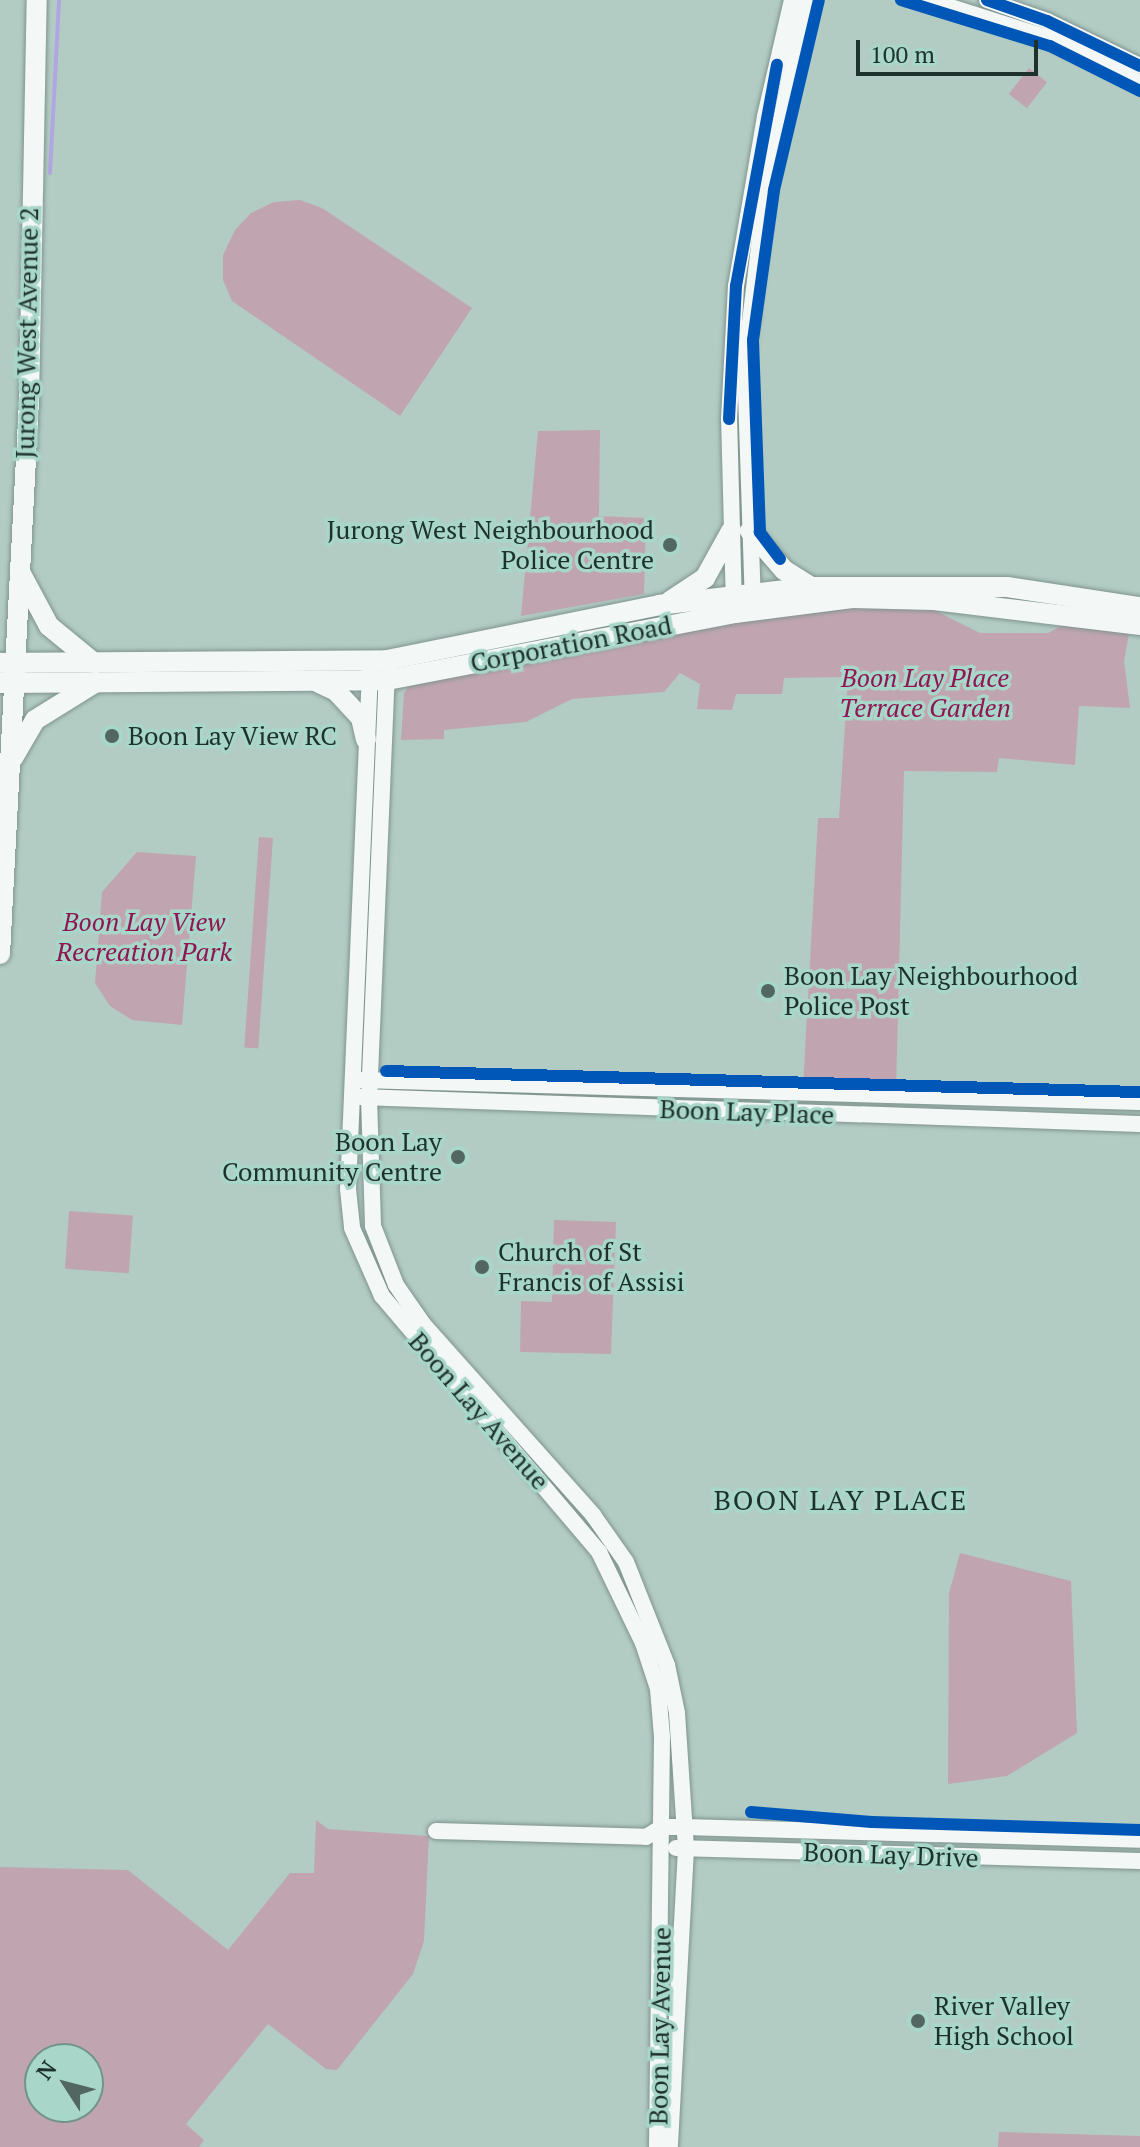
<!DOCTYPE html>
<html>
<head>
<meta charset="utf-8">
<style>
  body { margin:0 }
  #map { position:relative; width:1140px; height:2147px; overflow:hidden; background:#b2ccc4; font-family:"PT Serif",serif }
  div>[style] { position:absolute }
  .green>* { inset:0; background:#c0a5b0; transform-origin:0 0 }
  .stream>* { height:4px; margin:-2px; padding:0 2px; transform-origin:2px; border-radius:2px; background:#afa6e2 }
  .roads { filter:drop-shadow(0 0 2px #80948f) drop-shadow(0 0 2px #80948f) }
  .minor>* { height:16px; margin:-8px; padding:0 8px; transform-origin:8px; border-radius:8px; background:#f3f7f6 }
  .major>* { height:20px; margin:-10px; padding:0 10px; transform-origin:10px; border-radius:10px; background:#f3f7f6 }
  .cycleway>* { height:12px; margin:-6px; padding:0 6px; transform-origin:6px; border-radius:6px; background:#0057b8 }
  .dots>* { width:22px; height:22px; translate:-50% -50%; box-sizing:border-box; border:4px solid #a8d6c9; border-radius:50% }
  span { translate:-50% -50%; white-space:nowrap; text-align:center; line-height:1.15; -webkit-text-stroke:7px #a8d6c9; paint-order:stroke }
  .street-label { font-size:26px; color:#1e312c }
  .poi-label { font-size:26px; color:#1e312c }
  .right { translate:-100% -50%; text-align:right }
  .left { translate:0 -50%; text-align:left }
  .park-label { font-size:26px; color:#8d1653; font-style:italic }
  .neighbourhood-label { font-size:28px; color:#1e312c; letter-spacing:2px }
  .north { position:absolute; left:24px; top:2043px; width:80px; height:80px; box-sizing:border-box; background:#a8d6c9; border:2px solid #71948a; border-radius:50%; rotate:306deg; font-size:22px; font-weight:700; line-height:32px; text-align:center; color:#1e312c }
  .north::after { content:''; display:block; margin:auto; width:28px; height:36px; background:#526761; clip-path:polygon(50% 0,100% 100%,50% 72%,0 100%) }
  .scale { position:absolute; left:856px; top:40px; width:182px; height:36px; box-sizing:border-box; border:4px solid #1e312c; border-top:0; padding-left:10px; font-size:24px; line-height:28px; white-space:nowrap; color:#1e312c; -webkit-text-stroke:6px #a8d6c9; paint-order:stroke }
</style>
</head>
<body>
<div id="map">
  <div class="green">
    <i style="left:1029px;top:68px;width:23px;height:33px;rotate:38deg"></i>
    <i style="clip-path:polygon(300px 200px,322px 208px,472px 308px,400px 416px,232px 301px,223px 280px,223px 255px,235px 230px,251px 213px,274px 202px)"></i>
    <i style="clip-path:polygon(600px 430px,599px 516px,646px 518px,644px 594px,521px 616px,538px 431px)"></i>
    <i style="clip-path:polygon(888px 606px,928px 607px,980px 633px,1048px 633px,1071px 621px,1130px 628px,1124px 661px,1130px 708px,1079px 706px,1075px 765px,999px 758px,997px 772px,904px 771px,896px 1091px,803px 1086px,818px 818px,839px 818px,848px 677px,784px 678px,782px 694px,736px 694px,732px 710px,697px 709px,700px 684px,680px 673px,664px 692px,572px 699px,526px 722px,444px 730px,444px 739px,401px 740px,404px 693px,414px 679px,776px 613px)"></i>
    <i style="left:259px;top:837px;width:14px;height:211px;rotate:4deg"></i>
    <i style="clip-path:polygon(137px 852px,196px 856px,182px 1025px,132px 1020px,110px 1006px,95px 983px,102px 892px)"></i>
    <i style="left:69px;top:1211px;width:64px;height:58px;rotate:4deg"></i>
    <i style="clip-path:polygon(554px 1220px,616px 1222px,611px 1354px,520px 1352px,521px 1301px,552px 1302px)"></i>
    <i style="clip-path:polygon(960px 1553px,1071px 1581px,1077px 1733px,1007px 1776px,948px 1784px,949px 1593px)"></i>
    <i style="clip-path:polygon(evenodd,316px 1820px,328px 1829px,429px 1836px,424px 1941px,413px 1974px,337px 2070px,326px 2069px,268px 2024px,186px 2124px,204px 2140px,199px 2147px,0 2147px,0 1867px,128px 1870px,228px 1950px,290px 1873px,314px 1873px,316px 1820px,40px 2059px,88px 2059px,88px 2107px,40px 2107px,40px 2059px)"></i>
    <i style="clip-path:polygon(999px 2132px,1140px 2136px,1140px 2147px,998px 2147px)"></i>
  </div>
  <div class="stream">
    <i style="left:50px;top:173px;width:173px;rotate:-87deg"></i>
  </div>
  <div class="roads">
    <div class="minor">
      <i style="left:929px;top:0;width:122px;rotate:17.7deg"></i>
      <i style="left:1045px;top:37px;width:106px;rotate:25.8deg"></i>
      <i style="left:987px;top:0;width:64px;rotate:19.3deg"></i>
      <i style="left:1047px;top:21px;width:103px;rotate:25.8deg"></i>
      <i style="left:753px;top:605px;width:241px;rotate:-91.9deg"></i>
      <i style="left:745px;top:364px;width:178px;rotate:-83.2deg"></i>
      <i style="left:766px;top:187px;width:191px;rotate:-77.6deg"></i>
      <i style="left:734px;top:607px;width:188px;rotate:-91.5deg"></i>
      <i style="left:729px;top:419px;width:133px;rotate:-87deg"></i>
      <i style="left:736px;top:286px;width:172px;rotate:-80.3deg"></i>
      <i style="left:765px;top:116px;width:119px;rotate:-76.9deg"></i>
      <i style="left:387px;top:670px;width:428px;rotate:92.4deg"></i>
      <i style="left:369px;top:1098px;width:128px;rotate:88.2deg"></i>
      <i style="left:373px;top:1226px;width:63px;rotate:68.7deg"></i>
      <i style="left:396px;top:1285px;width:47px;rotate:55.3deg"></i>
      <i style="left:423px;top:1324px;width:256px;rotate:48.3deg"></i>
      <i style="left:593px;top:1515px;width:57px;rotate:54.9deg"></i>
      <i style="left:626px;top:1562px;width:111px;rotate:68.3deg"></i>
      <i style="left:667px;top:1665px;width:49px;rotate:78.2deg"></i>
      <i style="left:677px;top:1713px;width:136px;rotate:86.2deg"></i>
      <i style="left:686px;top:1849px;width:298px;rotate:93.1deg"></i>
      <i style="left:370px;top:671px;width:518px;rotate:92.43deg"></i>
      <i style="left:348px;top:1189px;width:39px;rotate:84deg"></i>
      <i style="left:352px;top:1228px;width:74px;rotate:66.2deg"></i>
      <i style="left:382px;top:1296px;width:336px;rotate:49.7deg"></i>
      <i style="left:599px;top:1552px;width:101px;rotate:64.2deg"></i>
      <i style="left:643px;top:1643px;width:48px;rotate:71.9deg"></i>
      <i style="left:658px;top:1689px;width:48px;rotate:85.2deg"></i>
      <i style="left:662px;top:1737px;width:410px;rotate:90.7deg"></i>
      <i style="left:361px;top:1080px;width:779px;rotate:1.62deg"></i>
      <i style="left:360px;top:1097px;width:780px;rotate:1.98deg"></i>
      <i style="left:436px;top:1831px;width:210px;rotate:1.6deg"></i>
      <i style="left:646px;top:1837px;width:19px;rotate:-32deg"></i>
      <i style="left:662px;top:1827px;width:22px"></i>
      <i style="left:684px;top:1827px;width:456px;rotate:1.6deg"></i>
      <i style="left:676px;top:1848px;width:464px;rotate:1.6deg"></i>
    </div>
    <div class="major">
      <i style="left:750px;top:531px;width:52px;rotate:48.9deg"></i>
      <i style="left:784px;top:570px;width:32px;rotate:32deg"></i>
      <i style="left:20px;top:572px;width:61px;rotate:61.8deg"></i>
      <i style="left:49px;top:626px;width:58px;rotate:39.4deg"></i>
      <i style="left:670px;top:601px;width:42px;rotate:-33.3deg"></i>
      <i style="left:705px;top:578px;width:54px;rotate:-61deg"></i>
      <i style="left:0;top:663px;width:387px;rotate:-0.4deg"></i>
      <i style="left:387px;top:660px;width:278px;rotate:-11.4deg"></i>
      <i style="left:659px;top:605px;width:153px;rotate:-6.8deg"></i>
      <i style="left:811px;top:587px;width:196px"></i>
      <i style="left:1007px;top:587px;width:134px;rotate:8.6deg"></i>
      <i style="left:0;top:683px;width:387px;rotate:-0.4deg"></i>
      <i style="left:387px;top:680px;width:354px;rotate:-10.9deg"></i>
      <i style="left:735px;top:613px;width:118px;rotate:-7.3deg"></i>
      <i style="left:852px;top:598px;width:82px;rotate:1.4deg"></i>
      <i style="left:934px;top:600px;width:208px;rotate:6.9deg"></i>
      <i style="left:319px;top:683px;width:19px;rotate:25deg"></i>
      <i style="left:336px;top:691px;width:37px;rotate:47deg"></i>
      <i style="left:361px;top:718px;width:22px;rotate:77deg"></i>
      <i style="left:13px;top:758px;width:44px;rotate:-59.9deg"></i>
      <i style="left:35px;top:720px;width:72px;rotate:-31.9deg"></i>
      <i style="left:0;top:954px;width:555px;rotate:-87deg"></i>
      <i style="left:29px;top:400px;width:400px;rotate:-88.9deg"></i>
    </div>
  </div>
  <div class="cycleway">
    <i style="left:901px;top:0;width:156px;rotate:17.2deg"></i>
    <i style="left:1050px;top:46px;width:101px;rotate:26.6deg"></i>
    <i style="left:987px;top:0;width:64px;rotate:19.3deg"></i>
    <i style="left:1047px;top:21px;width:103px;rotate:25.8deg"></i>
    <i style="left:729px;top:419px;width:133px;rotate:-87deg"></i>
    <i style="left:736px;top:286px;width:225px;rotate:-79.5deg"></i>
    <i style="left:780px;top:559px;width:34px;rotate:-127deg"></i>
    <i style="left:760px;top:532px;width:192px;rotate:-92.1deg"></i>
    <i style="left:753px;top:340px;width:151px;rotate:-82deg"></i>
    <i style="left:774px;top:190px;width:195px;rotate:-76.7deg"></i>
    <i style="left:386px;top:1071px;width:754px;rotate:1.6deg"></i>
    <i style="left:751px;top:1812px;width:121px;rotate:4.7deg"></i>
    <i style="left:872px;top:1822px;width:268px;rotate:1.7deg"></i>
  </div>
  <div class="dots">
    <i style="left:670px;top:545px;background:#526761"></i>
    <i style="left:112px;top:736px;background:#526761"></i>
    <i style="left:768px;top:991px;background:#526761"></i>
    <i style="left:458px;top:1157px;background:#526761"></i>
    <i style="left:482px;top:1267px;background:#526761"></i>
    <i style="left:918px;top:2021px;background:#526761"></i>
  </div>
  <div class="street-label">
    <span style="left:27px;top:333px;rotate:-89deg">Jurong West Avenue 2</span>
    <span style="left:571px;top:644px;rotate:-11deg">Corporation Road</span>
    <span style="left:747px;top:1112px;rotate:2deg">Boon Lay Place</span>
    <span style="left:479px;top:1411px;rotate:49deg">Boon Lay Avenue</span>
    <span style="left:891px;top:1855px;rotate:2deg">Boon Lay Drive</span>
    <span style="left:660px;top:2026px;rotate:-89deg">Boon Lay Avenue</span>
  </div>
  <div class="poi-label">
    <span class="right" style="left:654px;top:545px">Jurong West Neighbourhood<br>Police Centre</span>
    <span class="left" style="left:128px;top:736px">Boon Lay View RC</span>
    <span class="left" style="left:784px;top:991px">Boon Lay Neighbourhood<br>Police Post</span>
    <span class="right" style="left:442px;top:1157px">Boon Lay<br>Community Centre</span>
    <span class="left" style="left:498px;top:1267px">Church of St<br>Francis of Assisi</span>
    <span class="left" style="left:934px;top:2021px">River Valley<br>High School</span>
  </div>
  <div class="park-label">
    <span style="left:925px;top:693px">Boon Lay Place<br>Terrace Garden</span>
    <span style="left:144px;top:937px">Boon Lay View<br>Recreation Park</span>
  </div>
  <div class="neighbourhood-label">
    <span style="left:841px;top:1500px">BOON LAY PLACE</span>
  </div>
  <div class="north">N</div>
  <div class="scale">100 m</div>
</div>
</body>
</html>
